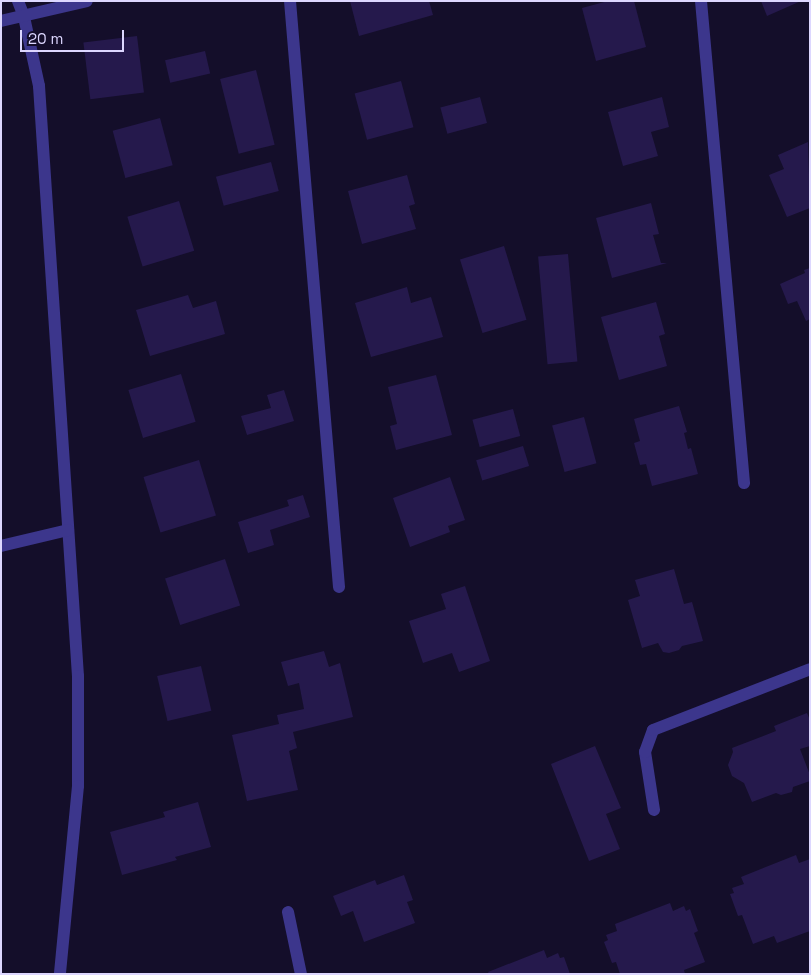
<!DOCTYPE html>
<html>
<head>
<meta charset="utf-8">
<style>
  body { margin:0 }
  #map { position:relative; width:811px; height:975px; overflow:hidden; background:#140e2a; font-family:"Space Grotesk",sans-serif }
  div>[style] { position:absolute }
  .building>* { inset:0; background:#25194c; transform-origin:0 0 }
  .minor>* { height:12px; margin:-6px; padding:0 6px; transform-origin:6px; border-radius:6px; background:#3c368c }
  span { translate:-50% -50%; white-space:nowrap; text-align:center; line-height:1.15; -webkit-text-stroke:4px #140e2a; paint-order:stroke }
  .frame { position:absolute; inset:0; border:2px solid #ddd7ff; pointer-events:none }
  .scale { position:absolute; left:20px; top:30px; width:104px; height:22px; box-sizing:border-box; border:2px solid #ddd7ff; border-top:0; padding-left:6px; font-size:15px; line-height:18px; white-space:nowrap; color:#ddd7ff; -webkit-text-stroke:4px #140e2a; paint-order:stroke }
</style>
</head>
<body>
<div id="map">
  <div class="building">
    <i style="clip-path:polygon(350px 1px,429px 1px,433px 15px,359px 36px)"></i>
    <i style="clip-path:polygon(608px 1px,634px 1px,646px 47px,596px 61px,582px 8px)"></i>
    <i style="clip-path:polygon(761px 1px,801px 1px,767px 16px)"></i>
    <i style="left:137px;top:36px;width:57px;height:54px;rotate:83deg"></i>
    <i style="left:205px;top:51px;width:23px;height:41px;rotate:77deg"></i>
    <i style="left:256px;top:70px;width:77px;height:37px;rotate:76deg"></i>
    <i style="left:401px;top:81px;width:48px;height:48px;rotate:75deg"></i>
    <i style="left:480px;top:97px;width:27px;height:41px;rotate:75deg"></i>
    <i style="clip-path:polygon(662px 97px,669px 127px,651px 132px,658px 156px,623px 166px,608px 112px)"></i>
    <i style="left:160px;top:118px;width:49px;height:49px;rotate:75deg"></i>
    <i style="clip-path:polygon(808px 142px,810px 208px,787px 217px,769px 175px,784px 169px,778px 155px)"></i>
    <i style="left:271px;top:162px;width:30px;height:57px;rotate:75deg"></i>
    <i style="clip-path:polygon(407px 175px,415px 204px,409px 206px,416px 229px,362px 244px,348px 191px)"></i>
    <i style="left:179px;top:201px;width:52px;height:54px;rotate:73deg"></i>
    <i style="clip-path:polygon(651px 203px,659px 234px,653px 235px,661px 263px,667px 263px,612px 278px,596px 218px)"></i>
    <i style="left:504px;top:246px;width:77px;height:46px;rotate:73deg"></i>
    <i style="left:568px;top:254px;width:108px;height:30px;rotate:85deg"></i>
    <i style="clip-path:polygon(810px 268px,810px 319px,806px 321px,797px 301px,788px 304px,780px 284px,805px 273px,804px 270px)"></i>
    <i style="clip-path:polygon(407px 287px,411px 303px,431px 297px,443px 337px,371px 357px,355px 303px)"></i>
    <i style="clip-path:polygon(188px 295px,193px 308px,216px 301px,225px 334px,150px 356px,136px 310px)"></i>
    <i style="clip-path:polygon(656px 302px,665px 334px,659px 336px,667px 366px,619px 380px,601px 317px)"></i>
    <i style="left:181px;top:374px;width:50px;height:55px;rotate:73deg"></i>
    <i style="clip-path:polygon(436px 375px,452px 435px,396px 450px,390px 426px,397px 424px,388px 387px)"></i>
    <i style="clip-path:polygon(284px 390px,294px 421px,247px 435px,241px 416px,271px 408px,267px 395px)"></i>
    <i style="clip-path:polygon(679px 406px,687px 432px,684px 433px,688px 449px,691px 448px,698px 474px,652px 486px,646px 464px,640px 465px,634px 443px,640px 441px,634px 419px)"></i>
    <i style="left:513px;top:409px;width:28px;height:42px;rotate:75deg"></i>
    <i style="left:584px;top:417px;width:48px;height:33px;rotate:75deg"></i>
    <i style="left:523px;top:446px;width:21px;height:49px;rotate:73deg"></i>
    <i style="left:199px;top:460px;width:58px;height:58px;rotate:73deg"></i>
    <i style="clip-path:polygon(450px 477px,465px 520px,448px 526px,450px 532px,410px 547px,393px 498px)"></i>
    <i style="clip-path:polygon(303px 495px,310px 517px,270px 530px,274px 545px,248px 553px,238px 522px,289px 506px,287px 500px)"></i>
    <i style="left:225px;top:559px;width:49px;height:63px;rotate:72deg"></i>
    <i style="clip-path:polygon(674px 569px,684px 604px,692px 602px,703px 641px,682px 646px,679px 650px,669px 653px,663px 652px,658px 643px,642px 648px,628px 600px,640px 596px,635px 580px)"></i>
    <i style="clip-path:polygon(465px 586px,490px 661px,459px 672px,452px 653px,423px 663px,409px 621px,446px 609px,441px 594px)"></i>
    <i style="clip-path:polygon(324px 651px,329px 667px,340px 663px,353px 717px,293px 732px,297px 748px,289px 751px,298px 790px,247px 801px,232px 735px,279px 724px,277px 715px,304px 709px,299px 683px,288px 686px,281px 662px)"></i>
    <i style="left:201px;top:666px;width:46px;height:45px;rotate:77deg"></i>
    <i style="clip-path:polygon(807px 713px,810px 720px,810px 746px,800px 749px,810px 775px,810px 781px,793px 787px,792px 792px,781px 795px,776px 793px,752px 802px,744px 783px,732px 776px,728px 765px,733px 752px,732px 748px,776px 731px,774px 726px)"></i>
    <i style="clip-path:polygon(595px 746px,621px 808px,606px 814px,620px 849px,589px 861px,551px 764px)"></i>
    <i style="clip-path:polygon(198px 802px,211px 847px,175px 857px,177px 860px,122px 875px,110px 832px,165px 817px,163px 812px)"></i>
    <i style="clip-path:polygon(796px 855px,799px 863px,810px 859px,810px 931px,777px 943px,774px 936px,753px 944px,742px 915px,738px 916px,730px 894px,734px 893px,732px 888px,744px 884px,741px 877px)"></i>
    <i style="clip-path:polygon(404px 875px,413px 900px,407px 902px,415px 923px,364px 942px,353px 911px,341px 916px,333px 896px,375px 880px,377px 885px)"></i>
    <i style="clip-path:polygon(670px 903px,673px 911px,684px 906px,686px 911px,690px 909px,698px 931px,694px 933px,705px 962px,684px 970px,685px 974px,620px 974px,616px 962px,612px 963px,604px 942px,608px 940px,606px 935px,617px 931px,615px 924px)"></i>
    <i style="clip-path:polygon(544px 950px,547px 958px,558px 953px,560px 958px,564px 957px,570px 974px,489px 974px,488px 972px)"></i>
  </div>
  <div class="minor">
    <i style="left:18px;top:1px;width:17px;rotate:69deg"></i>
    <i style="left:24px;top:17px;width:71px;rotate:77.7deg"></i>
    <i style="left:39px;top:86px;width:591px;rotate:86.22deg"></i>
    <i style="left:78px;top:676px;width:110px;rotate:90deg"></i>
    <i style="left:78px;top:786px;width:189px;rotate:95.5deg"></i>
    <i style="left:290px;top:1px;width:588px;rotate:85.22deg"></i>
    <i style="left:701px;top:1px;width:484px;rotate:84.9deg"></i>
    <i style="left:1px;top:21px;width:88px;rotate:-13.1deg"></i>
    <i style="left:1px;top:546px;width:69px;rotate:-13.4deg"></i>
    <i style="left:654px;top:810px;width:59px;rotate:-98.8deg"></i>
    <i style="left:645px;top:752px;width:23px;rotate:-70deg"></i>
    <i style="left:653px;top:730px;width:168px;rotate:-21.2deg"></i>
    <i style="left:288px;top:912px;width:63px;rotate:78.2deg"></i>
  </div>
  <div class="frame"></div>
  <div class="scale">20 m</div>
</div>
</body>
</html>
